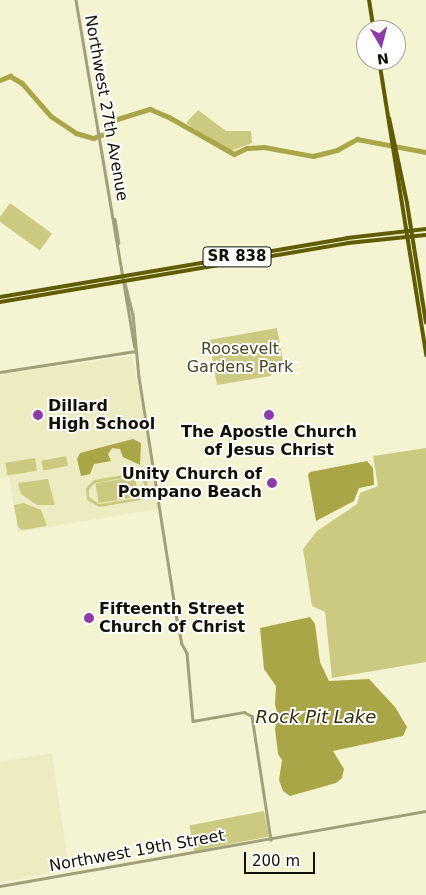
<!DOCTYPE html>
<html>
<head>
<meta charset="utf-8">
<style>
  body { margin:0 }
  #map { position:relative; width:426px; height:895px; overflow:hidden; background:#f4f4d2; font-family:"DejaVu Sans",sans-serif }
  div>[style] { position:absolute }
  .built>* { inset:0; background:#ecebc1 }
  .green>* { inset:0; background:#ccca81; transform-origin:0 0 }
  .water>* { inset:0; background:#a9a648 }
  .river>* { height:4.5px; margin:-2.25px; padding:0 2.25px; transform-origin:2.25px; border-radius:2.25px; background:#a9a648 }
  .tertiary>* { height:2.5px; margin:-1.25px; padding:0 1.25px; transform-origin:1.25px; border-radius:1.25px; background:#a1a07b }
  .primary>* { height:4px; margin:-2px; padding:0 2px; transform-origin:2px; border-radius:2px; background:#605c02 }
  .dots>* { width:14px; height:14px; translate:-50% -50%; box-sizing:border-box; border:2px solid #fff; border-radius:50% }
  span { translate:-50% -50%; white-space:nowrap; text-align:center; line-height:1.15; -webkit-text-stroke:4px #fff; paint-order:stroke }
  .shield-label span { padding:1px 4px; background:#fff; border:1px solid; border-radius:4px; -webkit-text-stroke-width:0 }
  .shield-label { font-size:15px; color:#111106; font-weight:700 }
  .street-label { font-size:16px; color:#111106 }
  .park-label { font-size:16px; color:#46441d }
  .poi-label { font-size:16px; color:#111106; font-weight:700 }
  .left { translate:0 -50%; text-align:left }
  .right { translate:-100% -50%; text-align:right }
  .water-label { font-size:18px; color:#302e04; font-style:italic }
  .north { position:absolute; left:356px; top:20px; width:50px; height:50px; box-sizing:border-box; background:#fff; border:1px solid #a0a09b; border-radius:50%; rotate:172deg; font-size:14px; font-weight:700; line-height:20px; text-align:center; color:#111106 }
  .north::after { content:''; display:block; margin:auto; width:18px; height:22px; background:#8e3aa8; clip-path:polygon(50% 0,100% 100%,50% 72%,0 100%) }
  .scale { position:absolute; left:244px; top:852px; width:71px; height:22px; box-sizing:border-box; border:2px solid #111106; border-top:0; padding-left:6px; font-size:15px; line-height:18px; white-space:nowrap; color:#111106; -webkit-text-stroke:4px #fff; paint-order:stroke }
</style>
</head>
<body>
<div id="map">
  <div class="built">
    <i style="clip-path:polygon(133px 356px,158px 509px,18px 532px,9px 477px,0 478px,0 374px)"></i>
    <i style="clip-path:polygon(52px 753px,69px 870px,0 882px,0 762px)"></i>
  </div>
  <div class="green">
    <i style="clip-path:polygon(198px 110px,226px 131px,251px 131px,252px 143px,231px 151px,213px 142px,186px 123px)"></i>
    <i style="left:10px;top:203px;width:52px;height:21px;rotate:36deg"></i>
    <i style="clip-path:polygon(277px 328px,283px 361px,269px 363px,271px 376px,217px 385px,209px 340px)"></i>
    <i style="clip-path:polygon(426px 448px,426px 662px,332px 678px,325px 612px,312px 606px,303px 549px,317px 531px,357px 504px,360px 493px,378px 486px,373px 456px)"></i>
    <i style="left:66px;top:456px;width:10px;height:25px;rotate:79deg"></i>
    <i style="left:35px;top:458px;width:13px;height:30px;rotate:81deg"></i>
    <i style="clip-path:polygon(evenodd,146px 471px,147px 474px,142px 475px,147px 480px,148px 490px,141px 500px,99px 507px,87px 500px,86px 488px,94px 480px,146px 471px,134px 476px,141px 478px,145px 486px,138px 498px,99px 504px,89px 497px,89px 489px,95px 483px,134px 476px)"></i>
    <i style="left:135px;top:477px;width:20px;height:40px;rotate:81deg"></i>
    <i style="clip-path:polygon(48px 479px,55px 505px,37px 505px,21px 494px,18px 483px)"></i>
    <i style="clip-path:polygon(24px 503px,41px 510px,47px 526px,22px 530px,18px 527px,14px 505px)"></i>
    <i style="left:264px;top:811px;width:26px;height:76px;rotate:79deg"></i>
  </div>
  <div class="water">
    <i style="clip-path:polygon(133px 439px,141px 443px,140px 465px,123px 457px,120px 449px,112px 448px,108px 454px,111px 461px,94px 464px,90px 474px,81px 476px,77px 459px,80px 453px)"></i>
    <i style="clip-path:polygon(367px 461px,373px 468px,374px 485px,359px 488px,354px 501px,316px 521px,308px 475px,310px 472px)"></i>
    <i style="clip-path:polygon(310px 617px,315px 624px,320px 662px,329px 681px,369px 679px,395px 707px,407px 727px,403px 736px,333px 751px,344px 769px,342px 778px,336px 783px,290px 796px,283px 791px,279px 780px,282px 760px,278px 754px,275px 729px,278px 715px,275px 705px,276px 686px,264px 669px,260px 628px)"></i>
  </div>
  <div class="river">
    <i style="left:0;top:80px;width:11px;rotate:-22deg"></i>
    <i style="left:10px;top:76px;width:14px;rotate:30deg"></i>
    <i style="left:22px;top:83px;width:44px;rotate:48.7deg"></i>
    <i style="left:51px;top:116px;width:30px;rotate:34deg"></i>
    <i style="left:76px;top:133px;width:18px;rotate:16deg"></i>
    <i style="left:93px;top:138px;width:15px;rotate:-20deg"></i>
    <i style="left:107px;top:133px;width:15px;rotate:-62deg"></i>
    <i style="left:114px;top:120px;width:38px;rotate:-17deg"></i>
    <i style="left:150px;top:109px;width:21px;rotate:23deg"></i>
    <i style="left:169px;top:117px;width:75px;rotate:29.6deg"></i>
    <i style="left:234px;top:154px;width:14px;rotate:-25deg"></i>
    <i style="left:247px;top:148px;width:17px;rotate:-3deg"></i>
    <i style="left:264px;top:147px;width:50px;rotate:10.4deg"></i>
    <i style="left:313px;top:156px;width:25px;rotate:-14deg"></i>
    <i style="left:337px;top:150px;width:23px;rotate:-29deg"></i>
    <i style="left:357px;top:139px;width:70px;rotate:10.7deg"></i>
  </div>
  <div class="tertiary">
    <i style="left:76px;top:0;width:352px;rotate:80.4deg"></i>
    <i style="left:115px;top:219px;width:24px;rotate:81deg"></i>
    <i style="left:125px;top:283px;width:32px;rotate:76deg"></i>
    <i style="left:133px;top:314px;width:63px;rotate:84.6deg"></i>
    <i style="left:139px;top:377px;width:245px;rotate:81.1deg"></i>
    <i style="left:177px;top:619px;width:25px;rotate:79deg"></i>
    <i style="left:182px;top:644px;width:10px;rotate:61deg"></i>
    <i style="left:187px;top:653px;width:68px;rotate:85deg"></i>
    <i style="left:193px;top:721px;width:52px;rotate:-10deg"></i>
    <i style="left:244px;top:712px;width:9px;rotate:27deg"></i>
    <i style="left:252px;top:716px;width:125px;rotate:81.3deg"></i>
    <i style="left:0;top:372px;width:137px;rotate:-8.8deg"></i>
    <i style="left:0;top:886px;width:433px;rotate:-10deg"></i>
  </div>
  <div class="primary">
    <i style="left:369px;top:0;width:30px;rotate:81deg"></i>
    <i style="left:379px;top:60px;width:299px;rotate:80.9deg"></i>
    <i style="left:389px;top:118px;width:87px;rotate:78deg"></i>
    <i style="left:407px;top:203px;width:121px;rotate:81deg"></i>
    <i style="left:0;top:297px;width:352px;rotate:-9.6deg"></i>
    <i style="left:347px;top:238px;width:80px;rotate:-6.5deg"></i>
    <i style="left:0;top:302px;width:353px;rotate:-9.6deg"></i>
    <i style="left:348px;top:243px;width:78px;rotate:-5.9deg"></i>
  </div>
  <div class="dots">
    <i style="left:38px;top:415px;background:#8e3aa8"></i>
    <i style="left:269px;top:415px;background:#8e3aa8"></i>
    <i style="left:272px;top:483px;background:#8e3aa8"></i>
    <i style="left:89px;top:618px;background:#8e3aa8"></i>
  </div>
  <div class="shield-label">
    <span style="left:237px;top:257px">SR 838</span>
  </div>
  <div class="street-label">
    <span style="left:106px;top:108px;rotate:80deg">Northwest 27th Avenue</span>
    <span style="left:137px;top:851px;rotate:-10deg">Northwest 19th Street</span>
  </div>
  <div class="park-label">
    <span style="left:240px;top:358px">Roosevelt<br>Gardens Park</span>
  </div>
  <div class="poi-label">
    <span class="left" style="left:48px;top:415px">Dillard<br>High School</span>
    <span style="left:269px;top:441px">The Apostle Church<br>of Jesus Christ</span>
    <span class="right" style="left:262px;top:483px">Unity Church of<br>Pompano Beach</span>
    <span class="left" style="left:99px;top:618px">Fifteenth Street<br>Church of Christ</span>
  </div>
  <div class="water-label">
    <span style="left:316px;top:717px">Rock Pit Lake</span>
  </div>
  <div class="north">N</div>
  <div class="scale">200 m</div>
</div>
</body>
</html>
